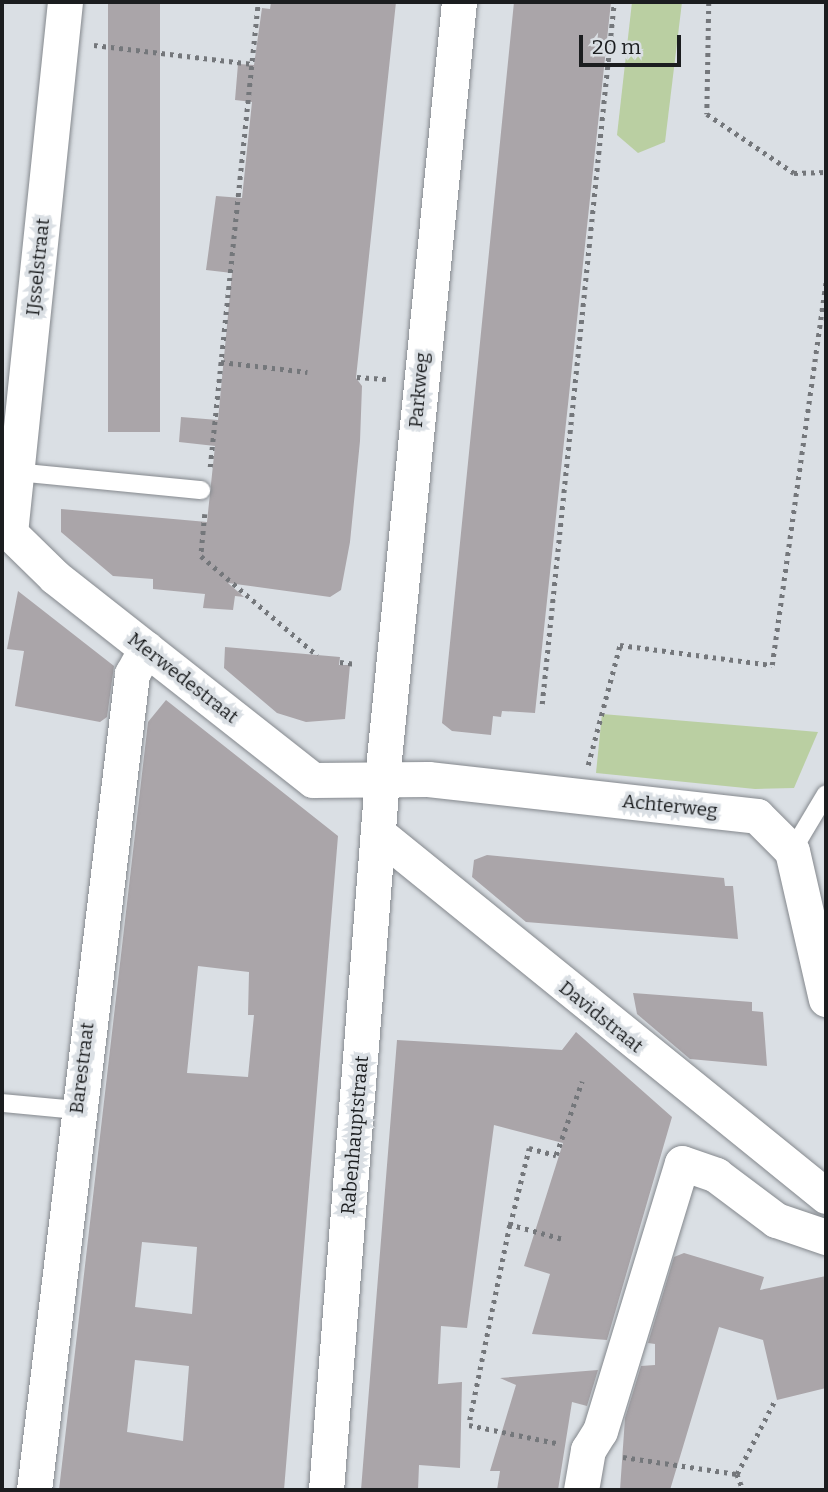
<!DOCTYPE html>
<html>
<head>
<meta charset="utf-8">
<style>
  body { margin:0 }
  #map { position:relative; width:828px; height:1492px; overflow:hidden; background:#dadfe4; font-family:Bitter,serif }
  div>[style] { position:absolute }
  .green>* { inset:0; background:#bacfa2 }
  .building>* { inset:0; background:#aaa5a9; transform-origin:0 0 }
  .path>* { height:4.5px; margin-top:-2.25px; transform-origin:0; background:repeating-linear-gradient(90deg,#74777b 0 3.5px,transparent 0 8.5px) }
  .roads { filter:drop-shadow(0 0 2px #84888d) drop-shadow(0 0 2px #84888d) }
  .lane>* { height:18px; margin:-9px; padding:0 9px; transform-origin:9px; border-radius:9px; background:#fff }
  .street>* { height:35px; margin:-17.5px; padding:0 17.5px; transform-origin:17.5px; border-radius:17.5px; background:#fff }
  span { translate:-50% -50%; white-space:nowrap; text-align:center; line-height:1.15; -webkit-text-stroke:7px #dadfe4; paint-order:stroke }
  .street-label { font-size:19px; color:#1b1d1f }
  .frame { position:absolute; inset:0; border:4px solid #1b1d1f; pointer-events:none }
  .scale { position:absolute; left:579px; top:35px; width:102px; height:32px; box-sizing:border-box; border:4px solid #1b1d1f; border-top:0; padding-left:9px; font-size:21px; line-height:24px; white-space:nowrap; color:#1b1d1f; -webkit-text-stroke:5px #dadfe4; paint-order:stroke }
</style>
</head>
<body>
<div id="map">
  <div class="green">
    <i style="clip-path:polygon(632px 2px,682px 2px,665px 142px,638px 153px,617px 135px)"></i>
    <i style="clip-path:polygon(602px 714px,818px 732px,794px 788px,755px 789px,596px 773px)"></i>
  </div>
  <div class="building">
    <i style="left:108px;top:2px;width:52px;height:430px"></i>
    <i style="clip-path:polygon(271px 2px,396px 2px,356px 378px,362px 386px,360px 441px,350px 542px,341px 590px,330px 597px,228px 583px,244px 597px,235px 596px,233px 610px,203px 608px,205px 594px,153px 589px,153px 579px,113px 576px,61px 532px,61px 509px,207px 522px,215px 446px,179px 442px,181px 417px,218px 420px,232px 273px,206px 270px,216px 196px,242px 198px,252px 102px,235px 100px,238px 64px,254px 65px,262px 8px,270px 9px)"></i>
    <i style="clip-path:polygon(514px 2px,611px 2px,535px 713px,502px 711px,501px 717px,493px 716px,491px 735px,452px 731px,442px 723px)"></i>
    <i style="clip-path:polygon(18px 591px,114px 666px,107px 717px,100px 722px,15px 706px,24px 651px,7px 649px)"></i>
    <i style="clip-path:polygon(225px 647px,340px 657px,339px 665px,350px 665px,345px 719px,306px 722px,277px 713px,224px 668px)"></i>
    <i style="clip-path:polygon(evenodd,166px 700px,338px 836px,284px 1490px,59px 1490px,148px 722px,166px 700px,198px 966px,249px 972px,248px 1015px,254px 1015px,248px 1077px,187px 1073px,198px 966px,166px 700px,142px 1242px,197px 1247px,192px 1314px,135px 1307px,142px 1242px,166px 700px,135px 1360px,189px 1366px,183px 1441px,127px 1432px,135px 1360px)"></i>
    <i style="clip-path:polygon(487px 855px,724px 878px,725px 886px,733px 886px,738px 939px,526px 922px,472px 877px,474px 860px)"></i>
    <i style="clip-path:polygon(633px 993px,752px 1002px,752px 1011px,763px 1012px,767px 1066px,690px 1059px,637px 1014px)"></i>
    <i style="clip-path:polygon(576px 1032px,672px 1117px,607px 1340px,532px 1334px,550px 1274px,524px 1266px,563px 1143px,494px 1125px,467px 1328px,441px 1326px,438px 1384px,462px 1382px,460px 1468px,419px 1465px,418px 1490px,361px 1490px,397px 1040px,562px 1050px)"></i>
    <i style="clip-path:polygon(684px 1253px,764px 1277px,760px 1290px,826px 1276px,826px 1388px,777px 1400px,763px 1340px,719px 1327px,670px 1490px,620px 1490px,625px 1418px,641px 1366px,655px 1365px,655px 1344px,648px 1343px,674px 1257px)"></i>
    <i style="clip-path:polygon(598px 1370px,587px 1406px,572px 1402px,558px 1490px,497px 1490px,500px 1471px,490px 1471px,516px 1385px,500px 1378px)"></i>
  </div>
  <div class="path">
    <i style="left:709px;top:2px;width:112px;rotate:91deg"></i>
    <i style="left:707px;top:114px;width:105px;rotate:34.1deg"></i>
    <i style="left:794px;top:173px;width:32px;rotate:-2deg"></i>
    <i style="left:94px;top:45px;width:160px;rotate:6.8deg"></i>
    <i style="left:221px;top:362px;width:87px;rotate:6.6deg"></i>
    <i style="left:357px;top:377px;width:29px;rotate:4deg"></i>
    <i style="left:210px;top:467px;width:467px;rotate:-84.1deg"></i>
    <i style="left:205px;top:514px;width:42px;rotate:95.4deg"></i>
    <i style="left:201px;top:556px;width:153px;rotate:40.5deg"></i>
    <i style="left:340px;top:662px;width:16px;rotate:7deg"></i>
    <i style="left:542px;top:704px;width:706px;rotate:-84.14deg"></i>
    <i style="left:588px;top:765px;width:124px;rotate:-75.1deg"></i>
    <i style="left:620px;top:645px;width:153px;rotate:7.5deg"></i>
    <i style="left:772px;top:665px;width:388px;rotate:-82deg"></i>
    <i style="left:510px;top:1225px;width:204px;rotate:101.6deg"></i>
    <i style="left:469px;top:1425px;width:89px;rotate:11.7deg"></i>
    <i style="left:561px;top:1239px;width:53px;rotate:-164.6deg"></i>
    <i style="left:510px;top:1225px;width:79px;rotate:-76.1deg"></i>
    <i style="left:529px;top:1148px;width:28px;rotate:15deg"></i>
    <i style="left:556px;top:1155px;width:78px;rotate:-70.6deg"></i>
    <i style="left:623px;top:1457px;width:115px;rotate:8.5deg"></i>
    <i style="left:737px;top:1474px;width:17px;rotate:69deg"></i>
    <i style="left:737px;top:1474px;width:81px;rotate:-62.8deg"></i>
  </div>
  <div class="roads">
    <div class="lane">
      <i style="left:16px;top:472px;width:186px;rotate:5.6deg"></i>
      <i style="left:792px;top:851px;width:66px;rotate:-59.2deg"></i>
      <i style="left:2px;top:1103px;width:74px;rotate:5.4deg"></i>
    </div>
    <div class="street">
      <i style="left:2px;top:533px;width:8px"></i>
      <i style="left:10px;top:533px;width:63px;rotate:44.4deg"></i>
      <i style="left:55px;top:577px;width:328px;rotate:38.2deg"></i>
      <i style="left:313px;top:780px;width:115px;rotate:-0.5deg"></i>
      <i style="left:428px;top:779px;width:331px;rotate:6.4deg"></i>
      <i style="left:757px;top:816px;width:49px;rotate:45deg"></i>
      <i style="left:792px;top:851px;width:152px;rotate:77.1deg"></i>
      <i style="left:10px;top:533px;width:534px;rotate:-84.09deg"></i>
      <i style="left:379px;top:834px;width:575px;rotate:39deg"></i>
      <i style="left:34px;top:1490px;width:822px;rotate:-83.15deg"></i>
      <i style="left:132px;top:674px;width:29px;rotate:-61deg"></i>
      <i style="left:326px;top:1490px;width:713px;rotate:-85.5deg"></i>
      <i style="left:382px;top:779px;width:781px;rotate:-84.34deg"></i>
      <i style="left:581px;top:1490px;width:41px;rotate:-80.1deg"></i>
      <i style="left:588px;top:1450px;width:22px;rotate:-58deg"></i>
      <i style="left:600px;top:1431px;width:280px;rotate:-73deg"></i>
      <i style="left:682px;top:1163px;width:36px;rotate:19deg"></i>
      <i style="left:716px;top:1175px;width:75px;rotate:36.9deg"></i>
      <i style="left:776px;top:1220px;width:53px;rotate:18.8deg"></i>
    </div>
  </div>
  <div class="street-label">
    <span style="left:38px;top:267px;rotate:-84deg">IJsselstraat</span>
    <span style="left:419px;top:390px;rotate:-85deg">Parkweg</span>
    <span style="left:183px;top:678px;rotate:38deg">Merwedestraat</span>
    <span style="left:670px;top:806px;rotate:6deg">Achterweg</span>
    <span style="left:601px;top:1017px;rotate:39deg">Davidstraat</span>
    <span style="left:82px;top:1068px;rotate:-83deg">Barestraat</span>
    <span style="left:355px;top:1135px;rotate:-85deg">Rabenhauptstraat</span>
  </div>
  <div class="frame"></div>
  <div class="scale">20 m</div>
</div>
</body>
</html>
